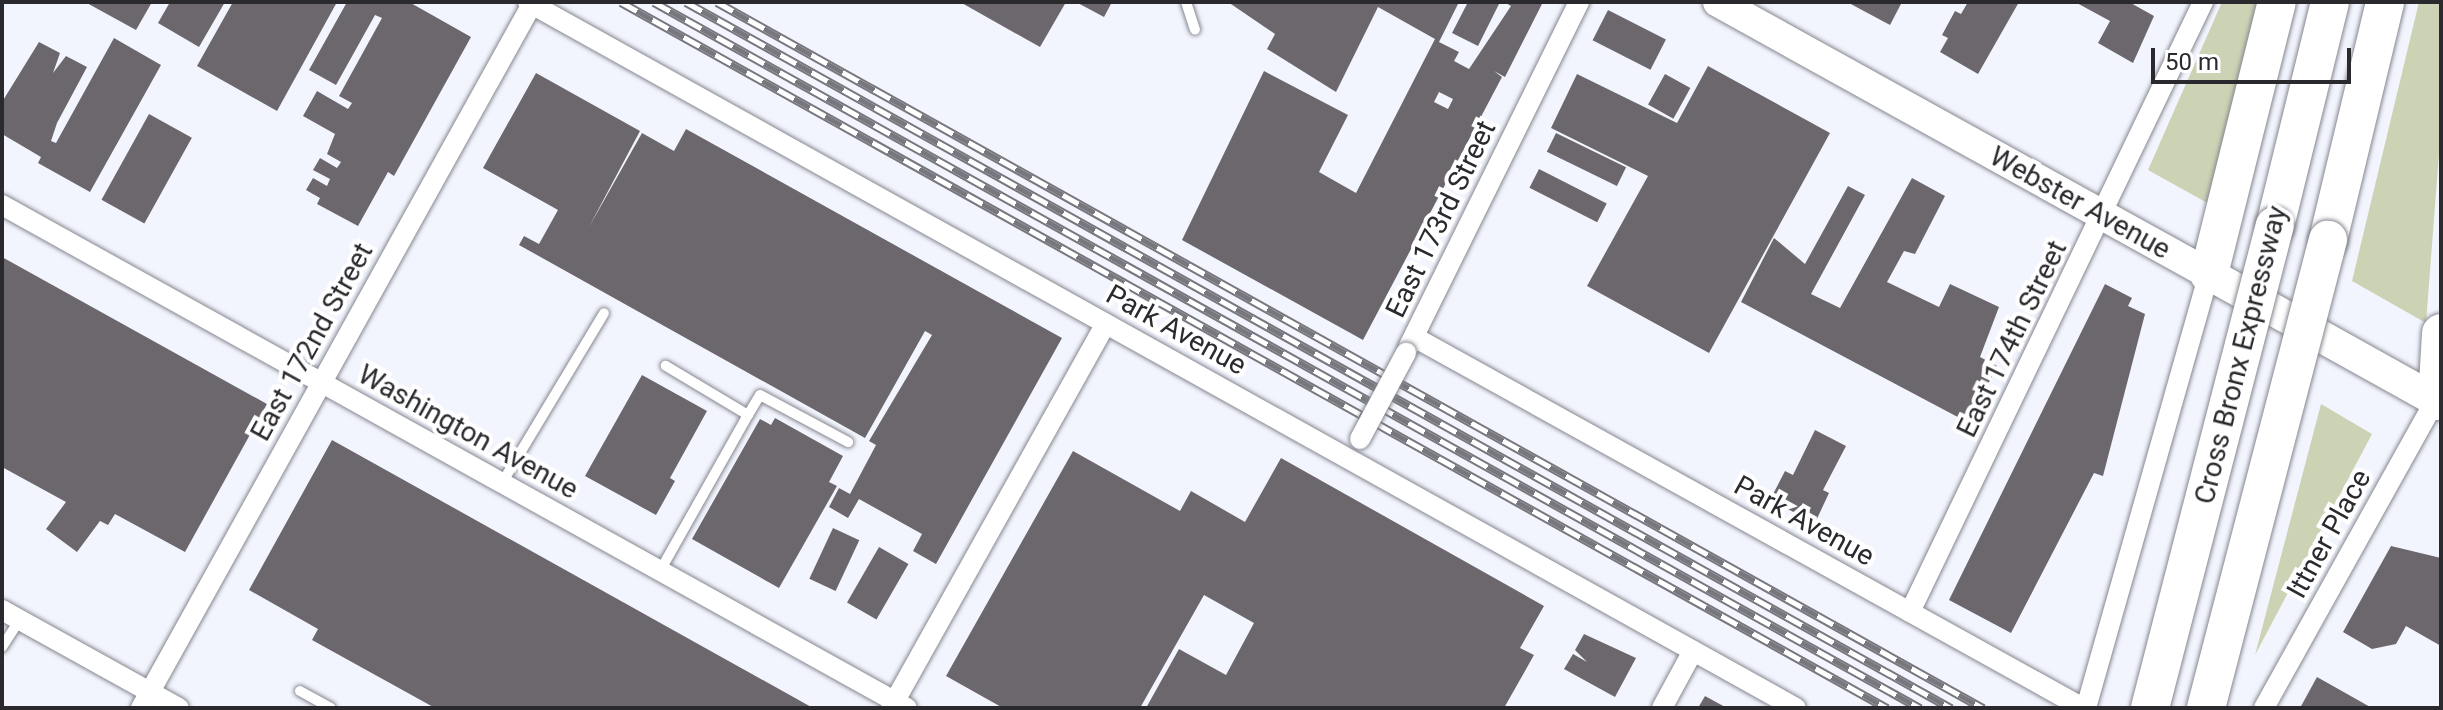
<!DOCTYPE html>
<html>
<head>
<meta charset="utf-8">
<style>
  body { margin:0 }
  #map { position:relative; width:2443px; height:710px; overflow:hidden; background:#f3f5fe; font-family:Roboto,sans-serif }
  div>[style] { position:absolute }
  .green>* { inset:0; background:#ccd3b4 }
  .building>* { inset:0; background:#6c676d; transform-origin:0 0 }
  .roads { filter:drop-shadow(0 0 2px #85878f) drop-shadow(0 0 2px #85878f) }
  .service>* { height:10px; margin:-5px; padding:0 5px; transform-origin:5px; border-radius:5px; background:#fff }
  .minor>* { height:20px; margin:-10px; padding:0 10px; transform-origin:10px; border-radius:10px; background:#fff }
  .secondary>* { height:30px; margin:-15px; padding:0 15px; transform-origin:15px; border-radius:15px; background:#fff }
  .primary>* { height:32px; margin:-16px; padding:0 16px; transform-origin:16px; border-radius:16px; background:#fff }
  .motorway>* { height:38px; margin:-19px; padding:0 19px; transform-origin:19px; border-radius:19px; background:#fff }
  .rail>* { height:9px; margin-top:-4.5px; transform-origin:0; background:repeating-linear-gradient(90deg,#fff 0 18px,#77777d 0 36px); box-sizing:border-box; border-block:2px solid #77777d }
  .bridges { filter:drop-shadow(0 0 2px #85878f) drop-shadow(0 0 2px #85878f) }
  .minor-bridge>* { height:20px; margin:-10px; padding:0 10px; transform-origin:10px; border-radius:10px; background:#fff }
  .motorway-bridge>* { height:38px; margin:-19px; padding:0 19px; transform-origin:19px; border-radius:19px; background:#fff }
  span { translate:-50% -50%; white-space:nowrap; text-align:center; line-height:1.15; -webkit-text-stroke:8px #fff; paint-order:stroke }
  .street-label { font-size:28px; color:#2a2a2e }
  .frame { position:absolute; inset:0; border:4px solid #2a2a2e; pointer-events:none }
  .scale { position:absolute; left:2151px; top:48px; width:200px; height:36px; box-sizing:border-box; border:4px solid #2a2a2e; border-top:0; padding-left:10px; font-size:24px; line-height:28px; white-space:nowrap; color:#2a2a2e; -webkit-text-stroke:6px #fff; paint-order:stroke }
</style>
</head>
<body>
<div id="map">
  <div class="green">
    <i style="clip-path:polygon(2222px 2px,2260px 2px,2211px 205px,2148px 170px)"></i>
    <i style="clip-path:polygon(2419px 2px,2441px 2px,2441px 128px,2426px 323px,2352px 281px)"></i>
    <i style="clip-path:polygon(2321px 404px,2372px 434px,2255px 655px)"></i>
  </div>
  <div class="building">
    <i style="clip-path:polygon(85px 2px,152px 2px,136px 30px)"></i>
    <i style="clip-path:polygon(170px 2px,225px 2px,199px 47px,158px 23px)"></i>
    <i style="clip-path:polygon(233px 2px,337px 2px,277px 111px,197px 66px)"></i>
    <i style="clip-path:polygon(347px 2px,409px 2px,471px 37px,394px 176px,388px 172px,358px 226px,317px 204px,320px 198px,306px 190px,313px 178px,327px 186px,330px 179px,313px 170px,320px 158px,337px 168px,341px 162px,327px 154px,335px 134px,303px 116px,317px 91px,348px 109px,352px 103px,339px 96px,382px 18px,375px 15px,336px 85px,309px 70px)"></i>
    <i style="clip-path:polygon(960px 2px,1066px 2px,1040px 47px)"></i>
    <i style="clip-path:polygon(1076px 2px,1112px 2px,1104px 17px)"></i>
    <i style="clip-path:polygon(evenodd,1228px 2px,1459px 2px,1439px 42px,1459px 52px,1454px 61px,1469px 69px,1511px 6px,1504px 2px,1543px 2px,1505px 77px,1494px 71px,1502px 77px,1363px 340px,1182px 240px,1264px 71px,1348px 115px,1319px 172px,1356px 193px,1435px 39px,1378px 7px,1336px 92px,1267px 49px,1275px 34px,1228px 2px,1439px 92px,1453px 99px,1448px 109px,1434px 102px,1439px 92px)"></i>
    <i style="clip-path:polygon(1468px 2px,1500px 2px,1478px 46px,1452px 33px)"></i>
    <i style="clip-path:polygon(1847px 2px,1902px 2px,1890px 25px)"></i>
    <i style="clip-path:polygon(1968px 2px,2019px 2px,1978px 74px,1940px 52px,1948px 38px,1942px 35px,1955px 11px,1961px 14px)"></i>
    <i style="clip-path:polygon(2075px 2px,2129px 2px,2154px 16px,2133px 63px,2098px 43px,2110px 21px)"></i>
    <i style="left:1608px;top:10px;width:65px;height:34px;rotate:27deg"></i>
    <i style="clip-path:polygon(114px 38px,161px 65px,90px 192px,38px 163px,41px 157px,2px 134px,2px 102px,39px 42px,60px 53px,53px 73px,66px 56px,87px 67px,57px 123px,51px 141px,56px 143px)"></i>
    <i style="clip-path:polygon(1708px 66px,1830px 133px,1709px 353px,1587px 286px,1648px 176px,1551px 128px,1577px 74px,1677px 123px)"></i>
    <i style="clip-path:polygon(536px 73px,640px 131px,589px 227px,642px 133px,674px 151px,686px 129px,1062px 338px,936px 564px,913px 551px,922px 534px,859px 499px,848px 518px,829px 507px,839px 488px,850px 494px,876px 445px,869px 441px,932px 335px,925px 331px,865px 438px,519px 245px,524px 236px,539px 244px,558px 210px,483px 168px)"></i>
    <i style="left:1665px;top:74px;width:29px;height:35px;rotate:29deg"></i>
    <i style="left:149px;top:114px;width:49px;height:98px;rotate:29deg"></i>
    <i style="left:1556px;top:133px;width:78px;height:21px;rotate:26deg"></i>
    <i style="left:1539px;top:169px;width:76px;height:21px;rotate:27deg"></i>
    <i style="clip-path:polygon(1912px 178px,1945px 196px,1915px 254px,1904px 251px,1887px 282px,1939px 307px,1950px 284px,1999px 307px,1980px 357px,1997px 366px,1969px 423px,1741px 302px,1774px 238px,1805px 264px,1848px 186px,1865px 195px,1811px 294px,1840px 308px)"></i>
    <i style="clip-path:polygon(2px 257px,267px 404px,185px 552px,115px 514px,108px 525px,100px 521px,77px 552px,46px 529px,66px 502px,2px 467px)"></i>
    <i style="clip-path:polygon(2105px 284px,2132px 298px,2128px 306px,2145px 314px,2103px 476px,2094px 473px,2011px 633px,1949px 600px)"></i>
    <i style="clip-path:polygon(642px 375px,707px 411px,670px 478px,675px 481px,656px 515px,585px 476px)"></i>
    <i style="clip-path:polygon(775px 418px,843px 456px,829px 482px,837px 486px,779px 588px,692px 539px,760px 419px,771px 425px)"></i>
    <i style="clip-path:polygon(1815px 430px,1846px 446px,1823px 490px,1829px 493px,1815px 523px,1770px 500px,1785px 471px,1793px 475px)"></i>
    <i style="clip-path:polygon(332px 440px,813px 708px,435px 708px,312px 640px,318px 629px,249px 590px)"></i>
    <i style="clip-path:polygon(1073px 451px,1180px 511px,1191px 491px,1245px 522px,1281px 458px,1544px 606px,1520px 648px,1534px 655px,1504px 708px,1146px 708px,1179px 649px,1226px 675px,1254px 623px,1204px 595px,1140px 708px,1003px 708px,946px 676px)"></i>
    <i style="left:833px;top:528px;width:29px;height:56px;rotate:25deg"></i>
    <i style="clip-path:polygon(2391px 546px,2441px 558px,2441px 646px,2406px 626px,2396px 644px,2372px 649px,2343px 632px)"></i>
    <i style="left:879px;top:547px;width:34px;height:64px;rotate:30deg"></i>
    <i style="clip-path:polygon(1584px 634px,1636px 658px,1615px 697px,1564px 669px,1573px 654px,1587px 662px,1575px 650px)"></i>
    <i style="clip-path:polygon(2317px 677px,2372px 708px,2300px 708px)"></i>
    <i style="clip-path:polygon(1705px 696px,1727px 708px,1698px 708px)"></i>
  </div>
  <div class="roads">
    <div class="service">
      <i style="left:1186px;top:2px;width:29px;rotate:72deg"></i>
      <i style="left:748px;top:415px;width:23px;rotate:-59deg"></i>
      <i style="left:760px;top:395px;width:100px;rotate:28.1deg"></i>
      <i style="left:502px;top:483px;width:198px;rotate:-59deg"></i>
      <i style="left:660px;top:571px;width:179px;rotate:-60.6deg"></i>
      <i style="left:748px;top:415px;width:96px;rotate:-149.1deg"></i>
      <i style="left:2px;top:647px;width:33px;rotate:-57deg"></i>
      <i style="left:300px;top:691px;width:35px;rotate:29deg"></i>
    </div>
    <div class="minor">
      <i style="left:528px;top:2px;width:1451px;rotate:29.11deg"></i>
      <i style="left:2px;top:205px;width:1035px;rotate:29.07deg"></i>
      <i style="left:1414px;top:337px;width:765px;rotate:29.01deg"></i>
      <i style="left:1409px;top:346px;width:384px;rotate:-63.7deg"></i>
      <i style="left:2px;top:610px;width:202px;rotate:29deg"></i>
      <i style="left:1910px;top:612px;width:677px;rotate:-64.34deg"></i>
      <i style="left:141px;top:708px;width:805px;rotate:-60.95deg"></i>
      <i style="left:891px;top:708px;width:440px;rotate:-60.8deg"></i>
      <i style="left:1662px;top:708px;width:65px;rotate:-61.5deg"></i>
      <i style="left:2086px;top:708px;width:451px;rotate:-74.2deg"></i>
      <i style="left:2264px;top:708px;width:359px;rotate:-60.9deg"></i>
    </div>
    <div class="secondary">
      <i style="left:1718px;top:2px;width:561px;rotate:28.99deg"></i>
    </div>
    <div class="primary">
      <i style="left:2209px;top:274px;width:265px;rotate:29.1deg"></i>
    </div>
    <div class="motorway">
      <i style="left:2275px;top:226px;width:231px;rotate:-76.2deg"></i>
      <i style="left:2328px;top:240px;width:245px;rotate:-76.5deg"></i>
      <i style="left:2209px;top:274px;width:280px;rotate:-76deg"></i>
      <i style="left:2437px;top:401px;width:68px;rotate:-86.6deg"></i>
    </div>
  </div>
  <div class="rail">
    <i style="left:621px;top:2px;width:1450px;rotate:29.15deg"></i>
    <i style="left:654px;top:2px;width:1450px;rotate:29.15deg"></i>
    <i style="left:686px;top:2px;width:1449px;rotate:29.17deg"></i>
    <i style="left:717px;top:2px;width:1450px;rotate:29.15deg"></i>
  </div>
  <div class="bridges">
    <div class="minor-bridge">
      <i style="left:1360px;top:439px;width:98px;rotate:-61.9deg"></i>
    </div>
    <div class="motorway-bridge">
      <i style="left:2150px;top:708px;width:498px;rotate:-75.5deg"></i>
      <i style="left:2206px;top:708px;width:484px;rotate:-75.4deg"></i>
    </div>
  </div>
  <div class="street-label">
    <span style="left:2080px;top:203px;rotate:29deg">Webster Avenue</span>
    <span style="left:1441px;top:219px;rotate:-64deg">East 173rd Street</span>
    <span style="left:1176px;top:330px;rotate:29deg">Park Avenue</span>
    <span style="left:2012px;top:339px;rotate:-64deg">East 174th Street</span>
    <span style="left:312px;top:342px;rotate:-61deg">East 172nd Street</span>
    <span style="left:2241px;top:355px;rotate:-76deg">Cross Bronx Expressway</span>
    <span style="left:468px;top:432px;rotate:29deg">Washington Avenue</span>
    <span style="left:1804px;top:521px;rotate:29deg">Park Avenue</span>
    <span style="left:2329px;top:534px;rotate:-61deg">Ittner Place</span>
  </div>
  <div class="frame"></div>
  <div class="scale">50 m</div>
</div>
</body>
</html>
